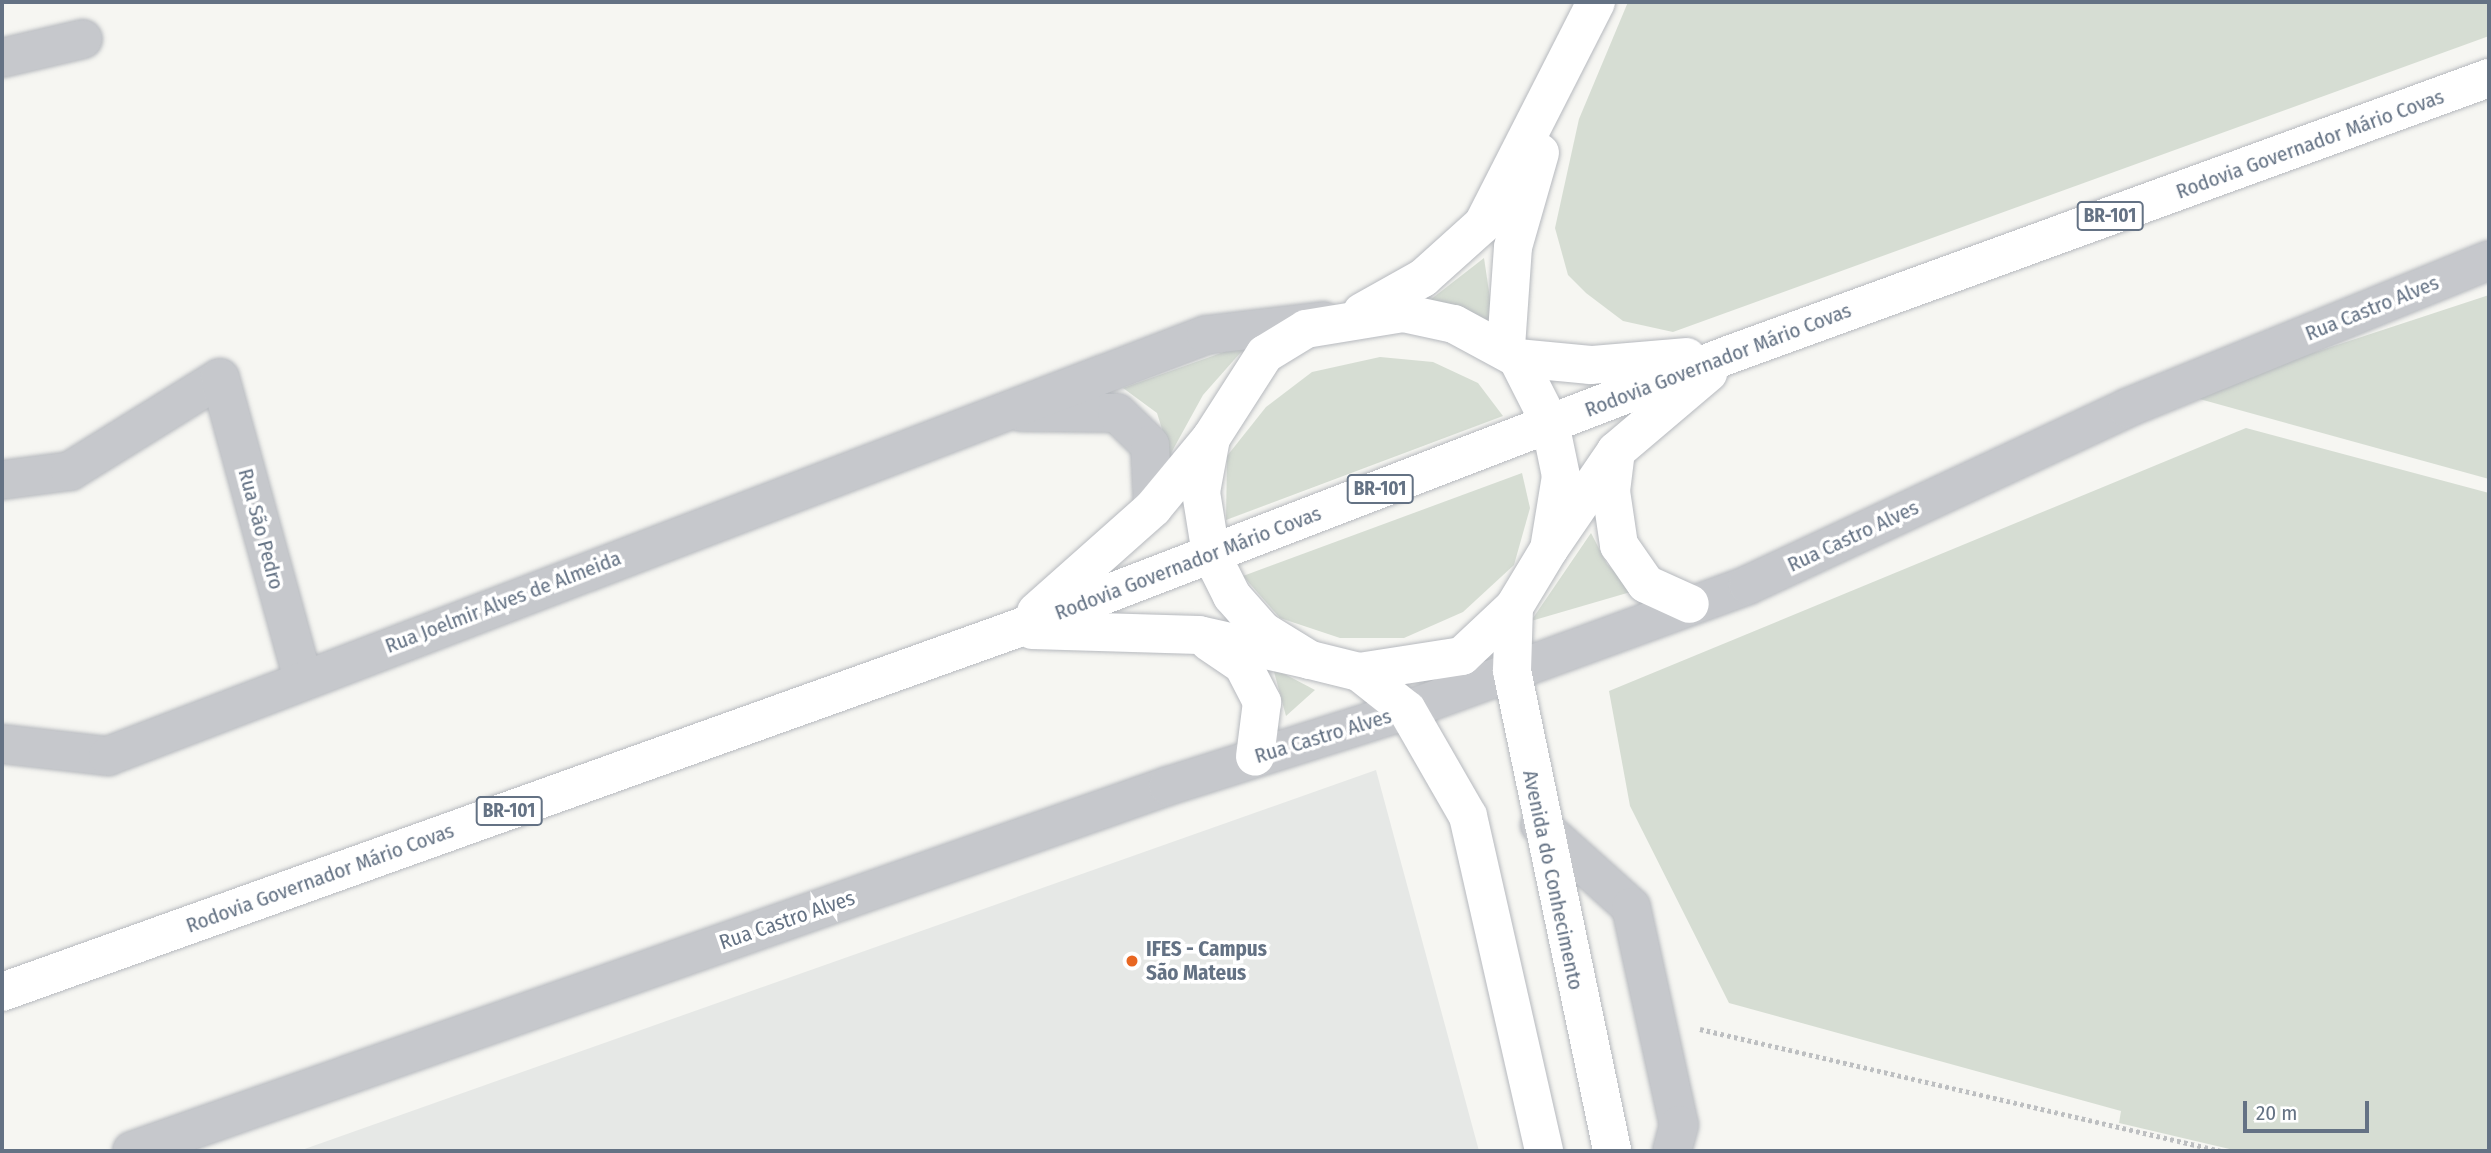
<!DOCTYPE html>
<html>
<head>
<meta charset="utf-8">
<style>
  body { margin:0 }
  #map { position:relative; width:2491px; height:1153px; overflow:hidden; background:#f6f6f2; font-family:"Fira Sans Condensed",sans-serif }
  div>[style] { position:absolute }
  .built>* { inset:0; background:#e6e8e6 }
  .green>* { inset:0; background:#d6ddd3 }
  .path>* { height:4.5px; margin-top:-2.25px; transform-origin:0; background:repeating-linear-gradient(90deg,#bdbfc1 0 3.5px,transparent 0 7px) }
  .roads { filter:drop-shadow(0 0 2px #b6b9be) drop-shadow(0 0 2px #b6b9be) }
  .minor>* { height:38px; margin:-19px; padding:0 19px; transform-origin:19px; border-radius:19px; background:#c6c8cc }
  .major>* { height:38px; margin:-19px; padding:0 19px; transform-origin:19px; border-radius:19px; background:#fff }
  .highway>* { height:38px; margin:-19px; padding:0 19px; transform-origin:19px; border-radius:19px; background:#fff }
  .dots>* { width:19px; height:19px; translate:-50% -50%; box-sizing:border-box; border:4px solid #fff; border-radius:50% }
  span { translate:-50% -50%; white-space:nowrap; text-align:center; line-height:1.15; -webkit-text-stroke:7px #fff; paint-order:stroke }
  .shield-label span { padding:2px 5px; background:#fff; border:2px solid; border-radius:5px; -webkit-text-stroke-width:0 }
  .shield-label { font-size:19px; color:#647284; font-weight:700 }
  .street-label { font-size:21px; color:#647284 }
  .poi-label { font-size:21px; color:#647284; font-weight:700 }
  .left { translate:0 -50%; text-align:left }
  .frame { position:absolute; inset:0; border:4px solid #647284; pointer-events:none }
  .scale { position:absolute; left:2243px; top:1101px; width:126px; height:32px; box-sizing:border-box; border:4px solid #647284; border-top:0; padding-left:9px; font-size:21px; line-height:24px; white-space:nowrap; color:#647284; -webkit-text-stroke:5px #fff; paint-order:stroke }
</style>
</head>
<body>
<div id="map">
  <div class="built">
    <i style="clip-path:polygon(1376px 770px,1479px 1151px,299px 1151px)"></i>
  </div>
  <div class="green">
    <i style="clip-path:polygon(1628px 2px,2489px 2px,2489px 36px,1673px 332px,1623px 321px,1586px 293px,1568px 275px,1555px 228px,1579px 119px)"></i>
    <i style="clip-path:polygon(1484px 258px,1494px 325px,1430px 300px)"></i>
    <i style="clip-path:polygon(2489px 295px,2489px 479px,2185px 395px)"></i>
    <i style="clip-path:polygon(1249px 343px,1203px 395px,1170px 455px,1157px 413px,1123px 388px)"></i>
    <i style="clip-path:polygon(1380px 357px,1433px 362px,1478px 383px,1503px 416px,1226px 520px,1227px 456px,1266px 407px,1312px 372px)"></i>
    <i style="clip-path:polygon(2246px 428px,2489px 493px,2489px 1151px,2238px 1151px,2119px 1123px,2121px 1111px,1729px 1003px,1630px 806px,1609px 691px)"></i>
    <i style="clip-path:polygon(1522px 473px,1530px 508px,1514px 565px,1463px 612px,1404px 638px,1340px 638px,1280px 618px,1243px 576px)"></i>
    <i style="clip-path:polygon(1591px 533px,1607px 564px,1634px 591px,1531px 621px)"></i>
    <i style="clip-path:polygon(1273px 668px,1315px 690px,1286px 716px)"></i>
  </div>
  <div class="path">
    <i style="left:1700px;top:1029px;width:535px;rotate:13.18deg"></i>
  </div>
  <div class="roads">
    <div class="minor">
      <i style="left:2px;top:58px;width:83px;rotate:-13.2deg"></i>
      <i style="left:1021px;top:412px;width:96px;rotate:0.6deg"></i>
      <i style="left:1117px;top:413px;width:46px;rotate:44.1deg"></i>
      <i style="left:1150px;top:445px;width:63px;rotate:87.3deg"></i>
      <i style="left:2px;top:480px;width:69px;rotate:-7.5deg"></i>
      <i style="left:70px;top:471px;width:176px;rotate:-31.8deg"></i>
      <i style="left:220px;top:378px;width:312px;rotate:74.6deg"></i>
      <i style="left:2px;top:744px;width:107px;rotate:6.5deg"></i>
      <i style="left:108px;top:756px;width:1176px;rotate:-20.98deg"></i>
      <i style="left:1206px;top:335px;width:118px;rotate:-6.8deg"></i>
      <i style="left:1540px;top:825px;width:122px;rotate:42deg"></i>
      <i style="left:1631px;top:907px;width:223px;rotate:77.6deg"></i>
      <i style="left:1679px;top:1125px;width:27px;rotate:105deg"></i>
      <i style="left:132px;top:1151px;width:1098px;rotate:-19.41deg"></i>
      <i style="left:1168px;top:786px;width:251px;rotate:-17.6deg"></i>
      <i style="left:1407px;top:710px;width:363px;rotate:-20.1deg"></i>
      <i style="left:1748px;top:585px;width:418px;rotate:-25deg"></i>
      <i style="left:2127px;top:408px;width:391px;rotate:-22.2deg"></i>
    </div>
    <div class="major">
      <i style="left:1362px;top:312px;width:70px;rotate:-29.1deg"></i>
      <i style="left:1423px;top:278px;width:81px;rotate:-42deg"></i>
      <i style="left:1483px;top:224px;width:249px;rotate:-63deg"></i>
      <i style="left:1403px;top:313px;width:52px;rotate:12.2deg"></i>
      <i style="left:1454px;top:324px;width:72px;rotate:28.4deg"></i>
      <i style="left:1517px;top:358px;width:73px;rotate:63.1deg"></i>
      <i style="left:1550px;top:423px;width:54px;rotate:78.3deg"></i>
      <i style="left:1561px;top:476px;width:74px;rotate:99.3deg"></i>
      <i style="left:1549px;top:549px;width:68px;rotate:121.1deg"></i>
      <i style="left:1514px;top:607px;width:71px;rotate:136.7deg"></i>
      <i style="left:1462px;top:656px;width:104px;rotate:171.2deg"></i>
      <i style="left:1359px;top:672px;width:50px;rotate:-166.2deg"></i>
      <i style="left:1310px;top:660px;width:55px;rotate:-148.3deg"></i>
      <i style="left:1263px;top:631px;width:47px;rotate:-131.5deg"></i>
      <i style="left:1232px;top:596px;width:47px;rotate:-116.6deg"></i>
      <i style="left:1211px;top:554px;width:63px;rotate:-99.2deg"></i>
      <i style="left:1201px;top:492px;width:55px;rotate:-79.5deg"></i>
      <i style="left:1211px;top:438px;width:100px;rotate:-57.3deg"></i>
      <i style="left:1265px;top:354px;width:48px;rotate:-31.4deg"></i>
      <i style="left:1306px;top:329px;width:98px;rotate:-9.4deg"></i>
      <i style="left:1506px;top:347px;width:100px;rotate:-86deg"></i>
      <i style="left:1513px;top:247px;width:98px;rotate:-74deg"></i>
      <i style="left:1514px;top:607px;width:64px;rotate:91.8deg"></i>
      <i style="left:1512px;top:671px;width:490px;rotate:78.2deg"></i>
      <i style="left:1359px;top:672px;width:61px;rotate:38.4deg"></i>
      <i style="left:1407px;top:710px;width:122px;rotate:60.1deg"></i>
      <i style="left:1468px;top:816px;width:344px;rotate:77.2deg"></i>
    </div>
    <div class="highway">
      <i style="left:1517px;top:358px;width:74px;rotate:5.4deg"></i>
      <i style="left:1591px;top:365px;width:96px;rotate:-4.8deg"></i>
      <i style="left:1616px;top:451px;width:40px;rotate:97.1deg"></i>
      <i style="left:1611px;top:491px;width:55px;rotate:81.6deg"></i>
      <i style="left:1619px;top:545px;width:47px;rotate:55.3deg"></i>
      <i style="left:1646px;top:584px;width:48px;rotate:24.4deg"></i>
      <i style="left:1549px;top:549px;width:119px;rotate:-55.6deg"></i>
      <i style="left:1616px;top:451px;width:121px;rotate:-40.3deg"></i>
      <i style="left:1036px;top:612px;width:157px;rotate:-41.6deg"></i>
      <i style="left:1153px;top:508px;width:91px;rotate:-50.4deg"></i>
      <i style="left:1032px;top:630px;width:167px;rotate:1.7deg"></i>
      <i style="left:1199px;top:635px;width:114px;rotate:12.7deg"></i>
      <i style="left:1209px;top:642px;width:41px;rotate:34.1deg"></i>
      <i style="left:1243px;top:665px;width:42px;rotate:62.8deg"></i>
      <i style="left:1262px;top:702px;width:55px;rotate:97.3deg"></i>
      <i style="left:2px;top:992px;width:1077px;rotate:-19.7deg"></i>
      <i style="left:1016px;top:629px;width:766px;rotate:-21.04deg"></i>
      <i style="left:1731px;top:354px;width:807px;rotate:-20.01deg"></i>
    </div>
  </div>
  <div class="dots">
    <i style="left:1132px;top:961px;background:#e86621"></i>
  </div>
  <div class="shield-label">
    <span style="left:2110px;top:216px">BR-101</span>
    <span style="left:1380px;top:489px">BR-101</span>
    <span style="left:509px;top:811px">BR-101</span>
  </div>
  <div class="street-label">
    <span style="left:2310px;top:144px;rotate:-20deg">Rodovia Governador Mário Covas</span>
    <span style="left:2372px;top:308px;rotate:-22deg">Rua Castro Alves</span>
    <span style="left:1718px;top:360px;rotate:-21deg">Rodovia Governador Mário Covas</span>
    <span style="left:261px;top:529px;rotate:75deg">Rua São Pedro</span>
    <span style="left:1853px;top:536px;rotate:-25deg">Rua Castro Alves</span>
    <span style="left:1188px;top:563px;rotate:-21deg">Rodovia Governador Mário Covas</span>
    <span style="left:503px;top:602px;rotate:-21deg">Rua Joelmir Alves de Almeida</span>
    <span style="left:1323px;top:736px;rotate:-17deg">Rua Castro Alves</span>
    <span style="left:320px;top:878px;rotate:-20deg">Rodovia Governador Mário Covas</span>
    <span style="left:1553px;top:880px;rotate:78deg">Avenida do Conhecimento</span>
    <span style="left:787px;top:920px;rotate:-19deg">Rua Castro Alves</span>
  </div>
  <div class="poi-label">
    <span class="left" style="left:1146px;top:961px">IFES - Campus<br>São Mateus</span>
  </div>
  <div class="frame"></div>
  <div class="scale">20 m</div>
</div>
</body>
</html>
